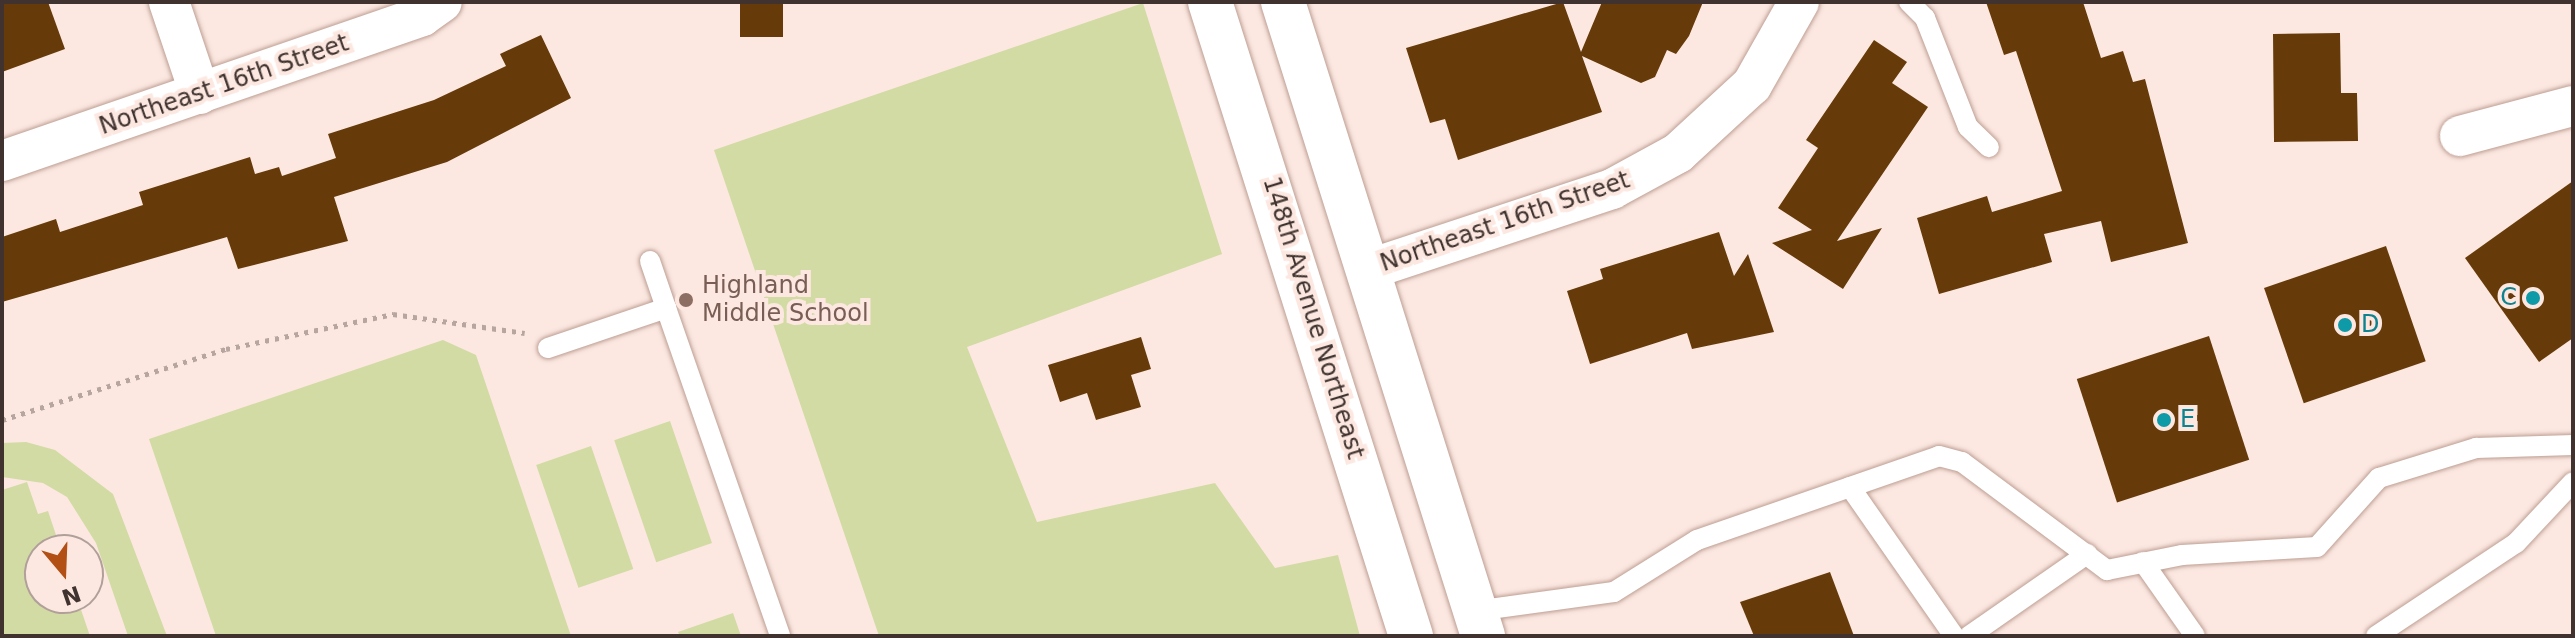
<!DOCTYPE html>
<html>
<head>
<meta charset="utf-8">
<style>
  body { margin:0 }
  #map { position:relative; width:2575px; height:638px; overflow:hidden; background:#fce8e1; font-family:"DejaVu Sans",sans-serif }
  div>[style] { position:absolute }
  .green>* { inset:0; background:#d2dba4; transform-origin:0 0 }
  .building>* { inset:0; background:#663b09; transform-origin:0 0 }
  .path>* { height:5px; margin-top:-2.5px; transform-origin:0; background:repeating-linear-gradient(90deg,#b7a6a0 0 4px,transparent 0 10px) }
  .roads { filter:drop-shadow(0 0 2px #bd9e93) drop-shadow(0 0 2px #bd9e93) }
  .lane>* { height:20px; margin:-10px; padding:0 10px; transform-origin:10px; border-radius:10px; background:#fff }
  .street>* { height:40px; margin:-20px; padding:0 20px; transform-origin:20px; border-radius:20px; background:#fff }
  .primary>* { height:44px; margin:-22px; padding:0 22px; transform-origin:22px; border-radius:22px; background:#fff }
  .dots>* { width:22px; height:22px; translate:-50% -50%; box-sizing:border-box; border:4px solid #fce8e1; border-radius:50% }
  span { translate:-50% -50%; white-space:nowrap; text-align:center; line-height:1.15; -webkit-text-stroke:8px #fce8e1; paint-order:stroke }
  .street-label { font-size:24px; color:#40332f }
  .education-label { font-size:24px; color:#785e54 }
  .left { translate:0 -50%; text-align:left }
  .culture-label { font-size:24px; color:#0d838f }
  .right { translate:-100% -50%; text-align:right }
  .frame { position:absolute; inset:0; border:4px solid #40332f; pointer-events:none }
  .north { position:absolute; left:24px; top:534px; width:80px; height:80px; box-sizing:border-box; background:#fce8e1; border:2px solid #b1a09a; border-radius:50%; rotate:161deg; font-size:22px; font-weight:700; line-height:32px; text-align:center; color:#40332f }
  .north::after { content:''; display:block; margin:auto; width:28px; height:36px; background:#b24f14; clip-path:polygon(50% 0,100% 100%,50% 72%,0 100%) }
</style>
</head>
<body>
<div id="map">
  <div class="green">
    <i style="clip-path:polygon(1143px 3px,1222px 254px,967px 347px,1037px 522px,1215px 483px,1275px 568px,1338px 555px,1360px 636px,879px 636px,714px 150px)"></i>
    <i style="clip-path:polygon(443px 340px,476px 355px,571px 636px,216px 636px,149px 439px)"></i>
    <i style="left:670px;top:421px;width:129px;height:59px;rotate:71deg"></i>
    <i style="clip-path:polygon(26px 442px,55px 450px,113px 494px,167px 636px,128px 636px,96px 543px,67px 497px,43px 483px,2px 477px,2px 443px)"></i>
    <i style="left:591px;top:446px;width:130px;height:58px;rotate:71deg"></i>
    <i style="clip-path:polygon(27px 482px,38px 514px,48px 511px,61px 550px,40px 550px,40px 598px,77px 598px,90px 636px,2px 636px,2px 490px)"></i>
    <i style="clip-path:polygon(733px 613px,741px 636px,680px 636px,678px 632px)"></i>
  </div>
  <div class="building">
    <i style="clip-path:polygon(2px 2px,48px 2px,65px 49px,2px 72px)"></i>
    <i style="left:740px;top:2px;width:43px;height:35px"></i>
    <i style="clip-path:polygon(1563px 2px,1581px 52px,1602px 2px,1703px 2px,1689px 36px,1676px 54px,1667px 50px,1655px 77px,1641px 83px,1582px 56px,1602px 112px,1458px 160px,1445px 119px,1430px 123px,1406px 48px)"></i>
    <i style="clip-path:polygon(1986px 2px,2083px 2px,2101px 58px,2123px 51px,2133px 82px,2145px 79px,2188px 243px,2111px 262px,2101px 221px,2044px 234px,2052px 262px,1939px 294px,1917px 218px,1987px 196px,1992px 212px,2062px 191px,2016px 51px,2004px 55px)"></i>
    <i style="clip-path:polygon(2340px 33px,2341px 93px,2357px 93px,2358px 141px,2274px 142px,2273px 34px)"></i>
    <i style="clip-path:polygon(541px 35px,571px 98px,447px 162px,334px 197px,348px 241px,238px 269px,227px 237px,2px 302px,2px 237px,56px 219px,60px 232px,143px 205px,139px 192px,250px 157px,255px 174px,279px 167px,282px 176px,336px 158px,328px 134px,434px 100px,506px 66px,500px 54px)"></i>
    <i style="clip-path:polygon(1874px 40px,1907px 62px,1892px 83px,1928px 107px,1837px 241px,1882px 228px,1843px 289px,1772px 243px,1812px 230px,1778px 208px,1818px 148px,1806px 140px)"></i>
    <i style="clip-path:polygon(2573px 181px,2573px 338px,2539px 362px,2465px 258px)"></i>
    <i style="clip-path:polygon(1719px 232px,1734px 276px,1748px 254px,1774px 332px,1692px 349px,1687px 333px,1590px 364px,1567px 291px,1603px 279px,1600px 269px)"></i>
    <i style="left:2386px;top:246px;width:122px;height:129px;rotate:71deg"></i>
    <i style="left:2209px;top:336px;width:130px;height:139px;rotate:72deg"></i>
    <i style="clip-path:polygon(1141px 337px,1151px 369px,1131px 375px,1141px 407px,1096px 420px,1087px 393px,1060px 402px,1048px 365px)"></i>
    <i style="clip-path:polygon(1830px 572px,1854px 636px,1754px 636px,1740px 602px)"></i>
  </div>
  <div class="path">
    <i style="left:2px;top:420px;width:235px;rotate:-17.6deg"></i>
    <i style="left:226px;top:349px;width:171px;rotate:-11.8deg"></i>
    <i style="left:393px;top:314px;width:133px;rotate:8.2deg"></i>
  </div>
  <div class="roads">
    <div class="lane">
      <i style="left:1909px;top:2px;width:23px;rotate:45deg"></i>
      <i style="left:1925px;top:18px;width:117px;rotate:68.5deg"></i>
      <i style="left:1968px;top:127px;width:29px;rotate:44deg"></i>
      <i style="left:650px;top:261px;width:50px;rotate:71.2deg"></i>
      <i style="left:548px;top:348px;width:125px;rotate:-18.7deg"></i>
      <i style="left:666px;top:308px;width:347px;rotate:70.8deg"></i>
      <i style="left:1850px;top:487px;width:182px;rotate:55.1deg"></i>
      <i style="left:2143px;top:562px;width:90px;rotate:54.9deg"></i>
      <i style="left:1475px;top:611px;width:140px;rotate:-7.8deg"></i>
      <i style="left:1614px;top:592px;width:98px;rotate:-32.1deg"></i>
      <i style="left:1697px;top:540px;width:256px;rotate:-19.1deg"></i>
      <i style="left:1939px;top:456px;width:24px;rotate:15deg"></i>
      <i style="left:1962px;top:462px;width:181px;rotate:36.7deg"></i>
      <i style="left:2107px;top:570px;width:76px;rotate:-11.3deg"></i>
      <i style="left:2182px;top:555px;width:135px;rotate:-3.4deg"></i>
      <i style="left:2317px;top:547px;width:93px;rotate:-48.1deg"></i>
      <i style="left:2379px;top:478px;width:102px;rotate:-17.2deg"></i>
      <i style="left:2476px;top:448px;width:97px;rotate:-1.8deg"></i>
      <i style="left:1969px;top:636px;width:144px;rotate:-34.8deg"></i>
      <i style="left:2376px;top:636px;width:168px;rotate:-33.6deg"></i>
      <i style="left:2516px;top:543px;width:83px;rotate:-46.9deg"></i>
    </div>
    <div class="street">
      <i style="left:169px;top:2px;width:97px;rotate:71.4deg"></i>
      <i style="left:2460px;top:136px;width:117px;rotate:-14.9deg"></i>
      <i style="left:2px;top:161px;width:444px;rotate:-19deg"></i>
      <i style="left:422px;top:16px;width:24px;rotate:-35deg"></i>
      <i style="left:1370px;top:269px;width:255px;rotate:-18.3deg"></i>
      <i style="left:1612px;top:189px;width:75px;rotate:-28.6deg"></i>
      <i style="left:1678px;top:153px;width:100px;rotate:-42.6deg"></i>
      <i style="left:1752px;top:85px;width:95px;rotate:-60.5deg"></i>
    </div>
    <div class="primary">
      <i style="left:1210px;top:2px;width:665px;rotate:72.41deg"></i>
      <i style="left:1283px;top:2px;width:665px;rotate:72.49deg"></i>
    </div>
  </div>
  <div class="dots">
    <i style="left:2533px;top:298px;background:#0f9aa8"></i>
    <i style="left:686px;top:300px;background:#8d6e63"></i>
    <i style="left:2345px;top:325px;background:#0f9aa8"></i>
    <i style="left:2164px;top:420px;background:#0f9aa8"></i>
  </div>
  <div class="street-label">
    <span style="left:224px;top:85px;rotate:-19deg">Northeast 16th Street</span>
    <span style="left:1505px;top:222px;rotate:-19deg">Northeast 16th Street</span>
    <span style="left:1313px;top:318px;rotate:73deg">148th Avenue Northeast</span>
  </div>
  <div class="education-label">
    <span class="left" style="left:702px;top:300px">Highland<br>Middle School</span>
  </div>
  <div class="culture-label">
    <span class="right" style="left:2517px;top:298px">C</span>
    <span class="left" style="left:2361px;top:325px">D</span>
    <span class="left" style="left:2180px;top:420px">E</span>
  </div>
  <div class="frame"></div>
  <div class="north">N</div>
</div>
</body>
</html>
